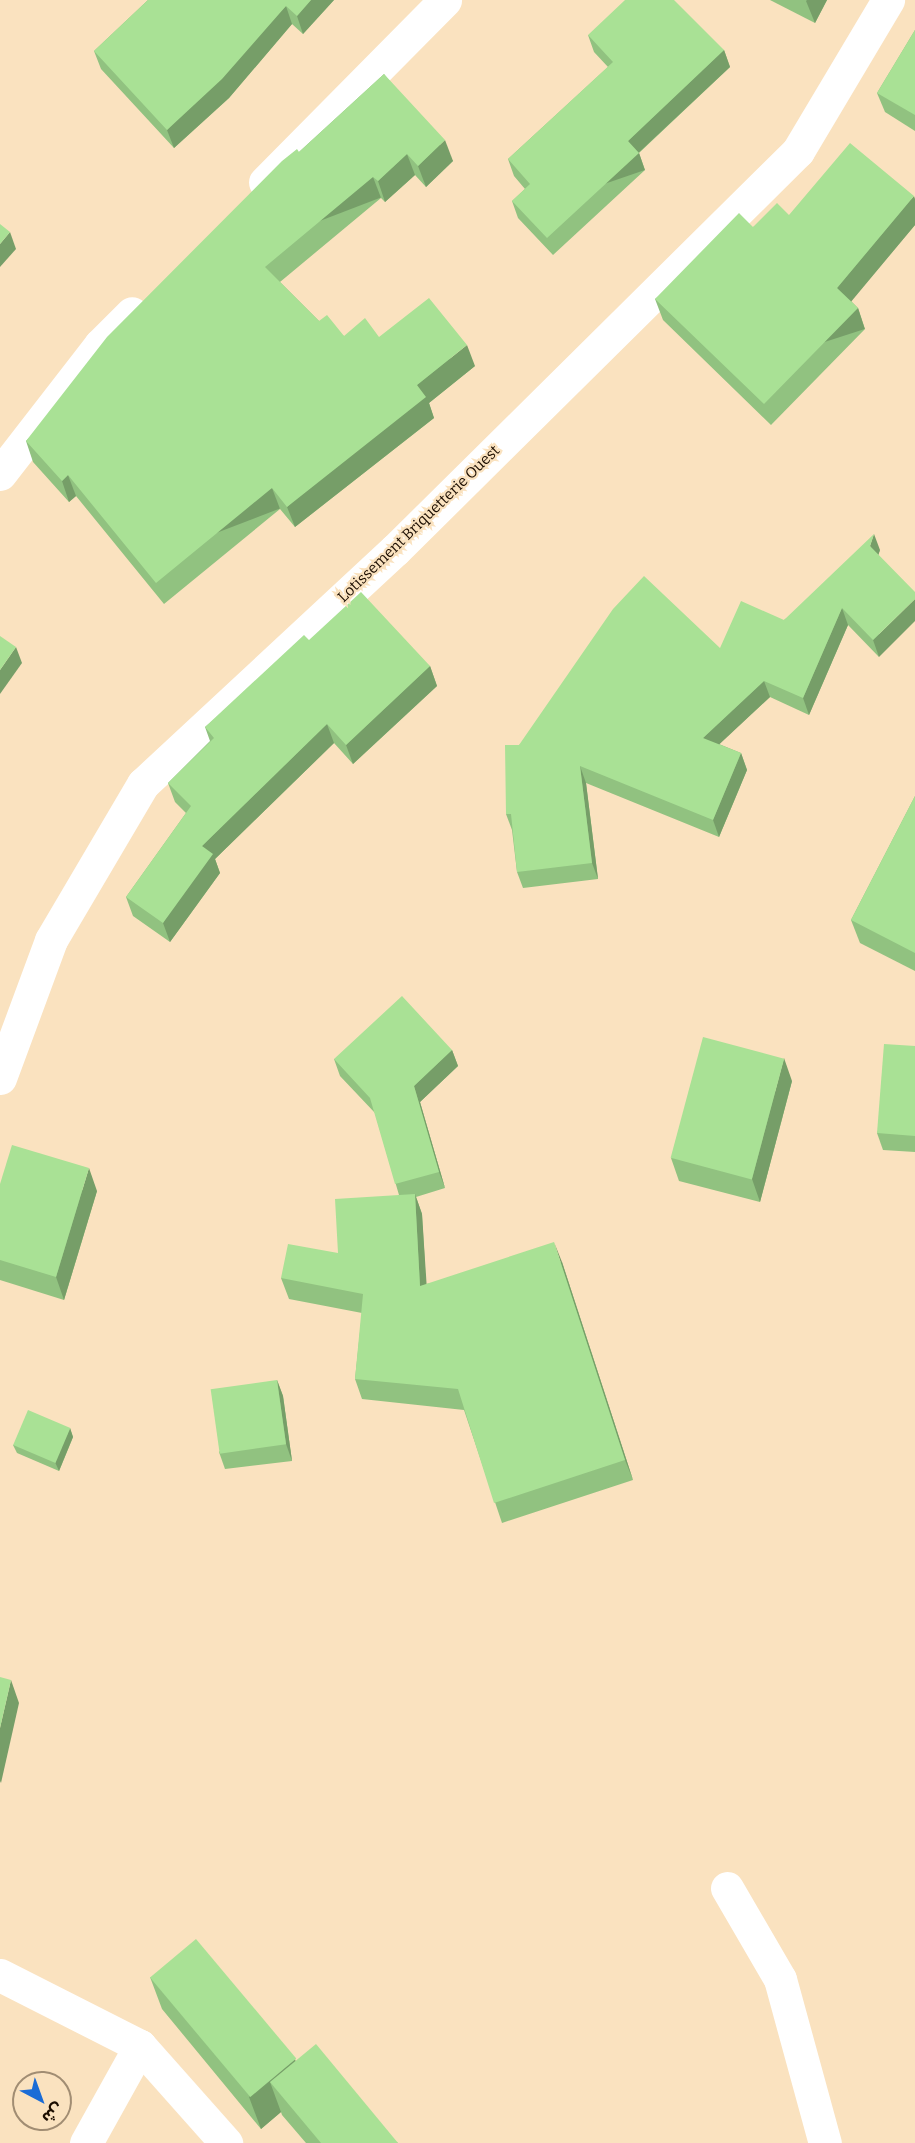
<!DOCTYPE html>
<html>
<head>
<meta charset="utf-8">
<style>
  body { margin:0 }
  #map { position:relative; width:915px; height:2143px; overflow:hidden; background:#fae2bf; font-family:Bitter,"Noto Sans Arabic",serif }
  div>[style] { position:absolute }
  .street>* { height:33px; margin:-16.5px; padding:0 16.5px; transform-origin:16.5px; border-radius:16.5px; background:#fff }
  .wall>* { inset:0; background:#91c280 }
  .shaded-wall>* { inset:0; background:#769e68; transform-origin:0 0 }
  .building>* { inset:0; background:#a9e195; transform-origin:0 0 }
  span { translate:-50% -50%; white-space:nowrap; text-align:center; line-height:1.15; -webkit-text-stroke:4.5px #fae2bf; paint-order:stroke }
  .street-label { font-size:15px; color:#1b0d00 }
  .north { position:absolute; left:12px; top:2071px; width:60px; height:60px; box-sizing:border-box; background:#fae2bf; border:2px solid #a18d73; border-radius:50%; rotate:139deg; font-size:16px; font-weight:700; line-height:24px; text-align:center; color:#1b0d00 }
  .north::after { content:''; display:block; margin:auto; width:21px; height:27px; background:#1a6cd6; clip-path:polygon(50% 0,100% 100%,50% 72%,0 100%) }
</style>
</head>
<body>
<div id="map">
  <div class="street">
    <i style="left:265px;top:182px;width:256px;rotate:-45.3deg"></i>
    <i style="left:0;top:474px;width:163px;rotate:-52.2deg"></i>
    <i style="left:100px;top:345px;width:45px;rotate:-45deg"></i>
    <i style="left:0;top:1078px;width:147px;rotate:-69.7deg"></i>
    <i style="left:51px;top:940px;width:181px;rotate:-59.5deg"></i>
    <i style="left:143px;top:784px;width:344px;rotate:-42.9deg"></i>
    <i style="left:395px;top:550px;width:567px;rotate:-44.71deg"></i>
    <i style="left:798px;top:151px;width:176px;rotate:-59.2deg"></i>
    <i style="left:727px;top:1888px;width:105px;rotate:59.8deg"></i>
    <i style="left:780px;top:1979px;width:170px;rotate:74.7deg"></i>
    <i style="left:0;top:1975px;width:157px;rotate:26.9deg"></i>
    <i style="left:140px;top:2046px;width:130px;rotate:48.4deg"></i>
    <i style="left:86px;top:2143px;width:111px;rotate:-60.9deg"></i>
  </div>
  <div class="wall">
    <i style="clip-path:polygon(148px 0,334px 0,303px 34px,292px 24px,229px 98px,174px 148px,101px 69px,94px 51px)"></i>
    <i style="clip-path:polygon(770px 0,827px 0,815px 23px)"></i>
    <i style="clip-path:polygon(915px 30px,915px 131px,885px 112px,877px 93px)"></i>
    <i style="clip-path:polygon(588px 35px,724px 50px,730px 67px,639px 153px,645px 170px,553px 255px,518px 218px,512px 201px,525px 189px,514px 176px,508px 159px,608px 67px,594px 52px)"></i>
    <i style="clip-path:polygon(384px 74px,453px 161px,426px 187px,415px 175px,385px 202px,381px 198px,280px 282px,319px 321px,344px 336px,379px 337px,475px 366px,429px 403px,434px 418px,295px 527px,280px 509px,164px 604px,76px 496px,69px 502px,33px 462px,26px 441px,299px 152px)"></i>
    <i style="clip-path:polygon(915px 199px,915px 225px,851px 301px,858px 308px,865px 329px,771px 425px,663px 320px,655px 299px,753px 227px,789px 215px)"></i>
    <i style="clip-path:polygon(880px 550px,878px 555px,879px 657px,848px 625px,809px 715px,770px 697px,719px 744px,741px 753px,747px 770px,719px 837px,586px 783px,598px 879px,523px 888px,517px 872px,512px 830px,506px 814px,519px 745px,784px 620px)"></i>
    <i style="clip-path:polygon(309px 640px,430px 666px,437px 686px,353px 764px,334px 743px,215px 859px,220px 873px,170px 942px,133px 916px,126px 897px,186px 813px,175px 802px,168px 783px,210px 741px,205px 727px)"></i>
    <i style="clip-path:polygon(915px 796px,915px 971px,860px 943px,851px 920px)"></i>
    <i style="clip-path:polygon(915px 1046px,915px 1152px,883px 1150px,877px 1133px)"></i>
    <i style="clip-path:polygon(452px 1050px,458px 1066px,420px 1102px,445px 1188px,416px 1197px,422px 1214px,426px 1284px,562px 1262px,633px 1480px,502px 1523px,464px 1410px,362px 1399px,355px 1379px,362px 1313px,289px 1299px,281px 1278px,338px 1253px,399px 1195px,375px 1113px,340px 1076px,334px 1059px)"></i>
    <i style="clip-path:polygon(792px 1081px,760px 1202px,679px 1181px,671px 1158px)"></i>
    <i style="clip-path:polygon(0 1184px,97px 1191px,64px 1300px,0 1280px)"></i>
    <i style="clip-path:polygon(277px 1380px,283px 1396px,292px 1461px,225px 1469px,219px 1452px)"></i>
    <i style="clip-path:polygon(70px 1428px,73px 1437px,59px 1471px,17px 1453px,13px 1445px)"></i>
    <i style="clip-path:polygon(150px 1977px,295px 2061px,398px 2143px,306px 2143px,282px 2115px,281px 2112px,261px 2129px,162px 2009px)"></i>
  </div>
  <div class="shaded-wall">
    <i style="clip-path:polygon(311px 0,334px 0,303px 34px,297px 16px)"></i>
    <i style="clip-path:polygon(807px 0,827px 0,815px 23px,806px 1px)"></i>
    <i style="clip-path:polygon(286px 6px,292px 24px,229px 98px,174px 148px,167px 130px)"></i>
    <i style="clip-path:polygon(724px 50px,730px 67px,634px 157px,628px 141px)"></i>
    <i style="clip-path:polygon(445px 140px,453px 161px,426px 187px,418px 166px)"></i>
    <i style="left:639px;top:153px;width:18px;height:125px;rotate:71deg"></i>
    <i style="clip-path:polygon(407px 154px,415px 175px,385px 202px,378px 181px)"></i>
    <i style="left:373px;top:177px;width:22px;height:141px;rotate:69deg"></i>
    <i style="clip-path:polygon(914px 196px,915px 199px,915px 225px,845px 309px,837px 288px)"></i>
    <i style="clip-path:polygon(10px 232px,16px 249px,0 267px,0 244px)"></i>
    <i style="left:858px;top:308px;width:22px;height:134px;rotate:72deg"></i>
    <i style="clip-path:polygon(467px 345px,475px 366px,429px 403px,434px 418px,295px 527px,287px 507px,417px 385px)"></i>
    <i style="clip-path:polygon(68px 475px,76px 496px,69px 502px,62px 481px)"></i>
    <i style="left:272px;top:488px;width:22px;height:150px;rotate:69deg"></i>
    <i style="clip-path:polygon(874px 534px,880px 550px,876px 562px,870px 546px)"></i>
    <i style="clip-path:polygon(915px 599px,915px 621px,879px 657px,873px 640px)"></i>
    <i style="clip-path:polygon(842px 608px,848px 625px,809px 715px,803px 698px)"></i>
    <i style="clip-path:polygon(16px 647px,22px 663px,0 694px,0 670px)"></i>
    <i style="clip-path:polygon(430px 666px,437px 686px,353px 764px,346px 745px)"></i>
    <i style="clip-path:polygon(764px 681px,770px 697px,709px 754px,703px 738px)"></i>
    <i style="clip-path:polygon(327px 724px,334px 743px,215px 859px,220px 873px,170px 942px,163px 923px,202px 846px)"></i>
    <i style="clip-path:polygon(741px 753px,747px 770px,719px 837px,713px 820px)"></i>
    <i style="clip-path:polygon(580px 766px,586px 783px,598px 879px,592px 863px)"></i>
    <i style="clip-path:polygon(452px 1050px,458px 1066px,420px 1102px,445px 1188px,439px 1172px,414px 1086px)"></i>
    <i style="clip-path:polygon(784px 1058px,792px 1081px,760px 1202px,752px 1179px)"></i>
    <i style="clip-path:polygon(89px 1168px,97px 1191px,64px 1300px,56px 1277px)"></i>
    <i style="clip-path:polygon(415px 1194px,422px 1214px,428px 1306px,420px 1286px)"></i>
    <i style="clip-path:polygon(554px 1242px,562px 1262px,633px 1480px,625px 1460px)"></i>
    <i style="clip-path:polygon(277px 1380px,283px 1396px,292px 1461px,286px 1444px)"></i>
    <i style="clip-path:polygon(70px 1428px,73px 1437px,59px 1471px,55px 1462px)"></i>
    <i style="clip-path:polygon(11px 1680px,19px 1703px,1px 1783px,0 1781px,0 1728px)"></i>
    <i style="clip-path:polygon(295px 2059px,306px 2092px,270px 2082px,281px 2112px,261px 2129px,249px 2097px)"></i>
  </div>
  <div class="building">
    <i style="clip-path:polygon(148px 0,311px 0,297px 16px,286px 6px,222px 79px,167px 130px,94px 51px)"></i>
    <i style="clip-path:polygon(625px 0,674px 0,724px 50px,628px 141px,639px 153px,547px 238px,512px 201px,530px 184px,508px 159px,613px 62px,588px 35px)"></i>
    <i style="clip-path:polygon(915px 30px,915px 115px,877px 93px)"></i>
    <i style="clip-path:polygon(384px 74px,445px 140px,418px 166px,407px 154px,378px 181px,373px 177px,265px 267px,319px 321px,327px 315px,344px 336px,365px 318px,379px 337px,429px 298px,467px 345px,417px 385px,426px 397px,287px 507px,272px 488px,156px 583px,68px 475px,62px 481px,26px 441px,107px 337px,282px 161px,297px 149px,299px 152px)"></i>
    <i style="clip-path:polygon(850px 143px,914px 196px,837px 288px,858px 308px,764px 404px,655px 299px,739px 213px,753px 227px,777px 203px,789px 215px)"></i>
    <i style="clip-path:polygon(0 224px,10px 232px,0 244px)"></i>
    <i style="clip-path:polygon(874px 534px,870px 546px,915px 592px,915px 599px,873px 640px,842px 608px,803px 698px,764px 681px,703px 738px,741px 753px,713px 820px,580px 766px,592px 863px,517px 872px,511px 814px,506px 814px,505px 745px,519px 745px,613px 609px,644px 576px,720px 648px,741px 601px,784px 620px)"></i>
    <i style="clip-path:polygon(361px 592px,430px 666px,346px 745px,327px 724px,202px 846px,213px 854px,163px 923px,126px 897px,191px 806px,168px 783px,214px 738px,205px 727px,304px 635px,309px 640px)"></i>
    <i style="clip-path:polygon(0 636px,16px 647px,0 670px)"></i>
    <i style="clip-path:polygon(915px 796px,915px 953px,851px 920px)"></i>
    <i style="clip-path:polygon(402px 996px,452px 1050px,414px 1086px,439px 1172px,395px 1184px,370px 1098px,334px 1059px)"></i>
    <i style="left:703px;top:1037px;width:84px;height:125px;rotate:15deg"></i>
    <i style="clip-path:polygon(884px 1044px,915px 1046px,915px 1136px,877px 1133px)"></i>
    <i style="clip-path:polygon(12px 1145px,89px 1168px,56px 1277px,0 1260px,0 1184px)"></i>
    <i style="clip-path:polygon(415px 1194px,420px 1286px,554px 1242px,625px 1460px,494px 1503px,458px 1389px,355px 1379px,363px 1294px,281px 1278px,288px 1244px,338px 1253px,335px 1199px)"></i>
    <i style="left:277px;top:1380px;width:65px;height:67px;rotate:82deg"></i>
    <i style="left:28px;top:1410px;width:46px;height:38px;rotate:23deg"></i>
    <i style="clip-path:polygon(0 1677px,11px 1680px,0 1728px)"></i>
    <i style="left:196px;top:1939px;width:156px;height:60px;rotate:50deg"></i>
    <i style="clip-path:polygon(316px 2044px,398px 2143px,321px 2143px,270px 2082px)"></i>
  </div>
  <div class="street-label">
    <span style="left:419px;top:524px;rotate:-44deg">Lotissement Briquetterie Ouest</span>
  </div>
  <div class="north">ش</div>
</div>
</body>
</html>
